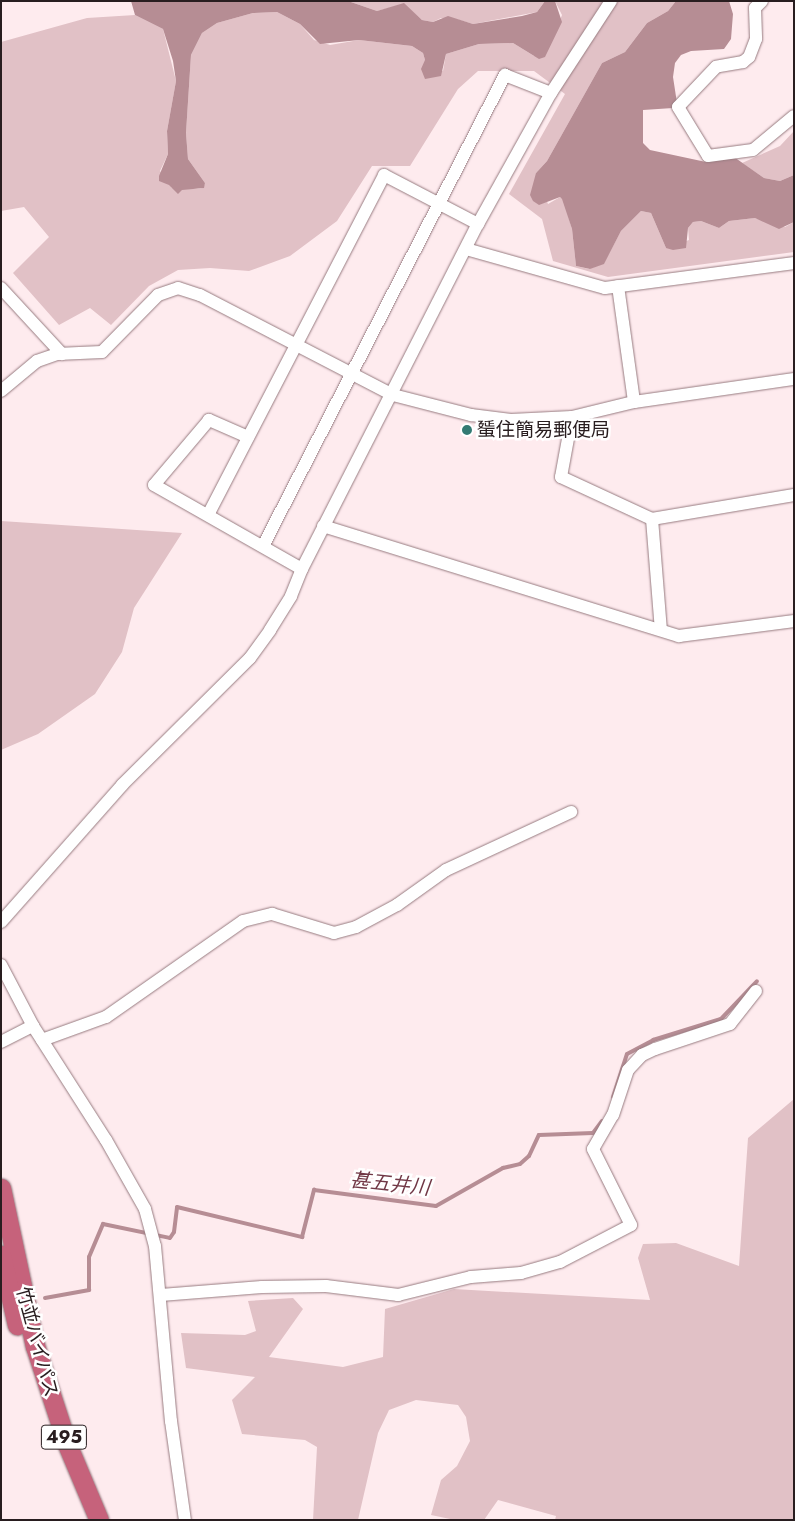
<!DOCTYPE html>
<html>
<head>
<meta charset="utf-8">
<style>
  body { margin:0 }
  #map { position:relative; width:795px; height:1521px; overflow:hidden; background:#feebee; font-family:Jost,"Noto Sans JP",sans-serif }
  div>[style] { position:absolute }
  .green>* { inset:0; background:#e1c1c6 }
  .water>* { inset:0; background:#b68d94 }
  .stream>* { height:4px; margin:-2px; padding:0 2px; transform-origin:2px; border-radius:2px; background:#b68d94 }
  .roads { filter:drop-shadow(0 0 1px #977b80) drop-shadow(0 0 1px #977b80) }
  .minor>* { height:12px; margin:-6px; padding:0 6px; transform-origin:6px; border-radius:6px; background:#fff }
  .highway>* { height:19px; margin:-9.5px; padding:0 9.5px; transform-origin:9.5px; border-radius:9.5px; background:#c6627b }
  .dots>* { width:14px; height:14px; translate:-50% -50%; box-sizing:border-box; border:2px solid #fff; border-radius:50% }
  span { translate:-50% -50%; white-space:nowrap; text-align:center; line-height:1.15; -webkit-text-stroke:5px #fff; paint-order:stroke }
  .shield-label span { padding:1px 4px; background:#fff; border:1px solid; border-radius:4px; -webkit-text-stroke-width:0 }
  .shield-label { font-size:18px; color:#281d1f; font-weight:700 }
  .poi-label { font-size:19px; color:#281d1f }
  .left { translate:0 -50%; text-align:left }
  .street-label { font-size:19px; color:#281d1f }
  .water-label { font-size:20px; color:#713846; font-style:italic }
  .frame { position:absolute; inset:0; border:2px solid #281d1f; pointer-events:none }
</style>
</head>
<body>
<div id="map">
  <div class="green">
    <i style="clip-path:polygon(348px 1px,545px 1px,537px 12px,473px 24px,456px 19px,441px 18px,433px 22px,422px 20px,404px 4px,377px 11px)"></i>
    <i style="clip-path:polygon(555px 1px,676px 1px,668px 11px,647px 23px,625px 52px,602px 63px,547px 161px,536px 173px,548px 204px,560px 197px,563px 199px,572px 229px,576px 266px,589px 269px,604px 263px,621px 231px,641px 211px,651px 213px,666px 248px,689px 240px,688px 228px,693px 222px,701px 221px,719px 228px,729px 221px,755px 218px,785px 227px,794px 222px,794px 252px,608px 277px,553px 261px,542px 219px,509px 194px,565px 94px,534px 71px,478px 71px,458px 89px,410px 166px,372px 166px,337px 221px,290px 256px,249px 271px,210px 268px,178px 270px,149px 286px,111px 325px,90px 308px,59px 325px,13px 273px,49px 237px,24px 207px,1px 211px,1px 42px,87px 18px,135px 15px,163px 29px,176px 81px,167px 131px,168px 154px,160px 171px,172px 188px,198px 189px,203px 188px,205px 183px,188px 159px,186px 133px,191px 55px,202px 33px,217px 23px,253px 13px,277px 12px,300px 24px,314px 40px,330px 45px,359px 40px,412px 46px,423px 53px,425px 60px,443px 71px,446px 54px,479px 44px,513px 43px,534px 56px,555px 33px,562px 15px)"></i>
    <i style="clip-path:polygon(794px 131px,794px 175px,780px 181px,764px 178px,742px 163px,780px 146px)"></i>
    <i style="clip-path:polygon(1px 521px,182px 533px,134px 608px,122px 652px,95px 694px,38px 734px,1px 750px)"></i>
    <i style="clip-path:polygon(794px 1099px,794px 1520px,555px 1520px,556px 1516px,498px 1500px,484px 1520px,455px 1520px,431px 1515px,441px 1480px,457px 1466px,470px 1441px,466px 1417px,458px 1405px,416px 1400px,389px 1410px,378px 1433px,358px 1520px,313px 1520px,317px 1447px,305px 1440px,242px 1434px,232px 1400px,255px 1377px,186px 1368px,181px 1333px,245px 1335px,256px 1331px,248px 1301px,293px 1298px,303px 1309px,269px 1357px,343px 1367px,383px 1357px,385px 1309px,454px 1289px,650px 1300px,638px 1258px,643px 1244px,676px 1243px,739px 1266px,748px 1138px)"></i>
  </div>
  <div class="water">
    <i style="clip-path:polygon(131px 1px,348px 1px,377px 11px,404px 3px,422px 20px,433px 22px,448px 16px,473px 24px,522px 16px,537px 12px,545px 1px,555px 1px,562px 22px,545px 57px,539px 59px,513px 43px,479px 44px,446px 54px,441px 76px,425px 79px,421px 69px,425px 60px,423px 53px,412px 46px,359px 40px,320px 44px,300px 24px,277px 12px,253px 13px,217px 23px,202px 33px,191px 55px,186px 133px,188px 159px,205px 183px,204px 188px,182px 190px,178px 194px,169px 185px,159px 181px,159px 176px,168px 154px,167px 131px,176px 81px,173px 61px,163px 29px,135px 15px)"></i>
    <i style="clip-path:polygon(676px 1px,729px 1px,733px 14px,731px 39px,724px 49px,691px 51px,681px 55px,675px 63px,673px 77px,677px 103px,673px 108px,643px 110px,643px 143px,650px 150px,706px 162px,734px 157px,764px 178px,780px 181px,794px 175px,794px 222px,779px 229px,755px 218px,729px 221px,719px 228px,701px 221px,693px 222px,688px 228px,686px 248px,673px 250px,666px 248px,651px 213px,641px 211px,621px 231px,604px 264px,590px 269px,576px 266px,572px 229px,562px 199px,560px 197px,539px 205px,533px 201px,530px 195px,536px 173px,547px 161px,602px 63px,625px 52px,647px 23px,668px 11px)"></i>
  </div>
  <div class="stream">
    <i style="left:613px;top:1097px;width:45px;rotate:-72deg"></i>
    <i style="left:627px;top:1054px;width:30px;rotate:-28deg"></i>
    <i style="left:653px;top:1040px;width:71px;rotate:-17.2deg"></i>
    <i style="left:721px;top:1019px;width:52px;rotate:-46.5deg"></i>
    <i style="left:45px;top:1298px;width:45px;rotate:-10.3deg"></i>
    <i style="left:89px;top:1290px;width:33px;rotate:-90deg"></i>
    <i style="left:89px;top:1257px;width:36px;rotate:-67deg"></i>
    <i style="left:103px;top:1224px;width:68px;rotate:11.8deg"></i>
    <i style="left:170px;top:1238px;width:7px;rotate:-56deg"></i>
    <i style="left:174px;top:1232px;width:25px;rotate:-83deg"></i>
    <i style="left:177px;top:1207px;width:129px;rotate:13.5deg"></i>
    <i style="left:302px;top:1237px;width:49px;rotate:-75.7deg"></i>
    <i style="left:314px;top:1190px;width:123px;rotate:7.5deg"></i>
    <i style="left:436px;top:1206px;width:77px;rotate:-29.6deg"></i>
    <i style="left:503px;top:1168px;width:17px;rotate:-13deg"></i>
    <i style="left:520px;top:1164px;width:12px;rotate:-42deg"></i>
    <i style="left:529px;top:1156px;width:23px;rotate:-65deg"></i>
    <i style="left:539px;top:1135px;width:54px;rotate:-2.1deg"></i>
    <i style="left:593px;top:1133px;width:15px;rotate:-53deg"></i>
  </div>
  <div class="roads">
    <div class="minor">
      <i style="left:762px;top:1px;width:10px;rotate:135deg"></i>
      <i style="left:755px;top:8px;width:31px;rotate:88deg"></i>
      <i style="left:756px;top:39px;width:19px;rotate:111deg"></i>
      <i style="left:749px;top:57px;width:8px;rotate:140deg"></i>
      <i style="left:743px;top:62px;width:27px;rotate:170deg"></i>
      <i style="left:716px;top:67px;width:55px;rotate:133.5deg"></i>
      <i style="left:678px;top:107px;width:57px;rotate:58.5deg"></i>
      <i style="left:708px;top:156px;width:45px;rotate:-7.6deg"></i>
      <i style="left:753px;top:150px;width:53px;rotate:-39.7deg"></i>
      <i style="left:466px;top:249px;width:144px;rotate:15.7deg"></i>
      <i style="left:605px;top:288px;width:191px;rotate:-7.5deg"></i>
      <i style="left:618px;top:286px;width:117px;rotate:82.1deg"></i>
      <i style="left:1px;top:288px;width:90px;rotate:47.3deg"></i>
      <i style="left:1px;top:391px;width:47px;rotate:-39.8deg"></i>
      <i style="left:37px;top:361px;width:21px;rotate:-19deg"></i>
      <i style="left:57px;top:354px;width:45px;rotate:-2.5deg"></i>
      <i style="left:102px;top:352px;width:80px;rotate:-45.5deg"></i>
      <i style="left:158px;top:295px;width:21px;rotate:-19deg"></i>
      <i style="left:178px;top:288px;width:23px;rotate:18deg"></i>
      <i style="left:200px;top:295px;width:217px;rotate:27.4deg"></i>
      <i style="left:393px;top:395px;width:81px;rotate:14.4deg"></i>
      <i style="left:471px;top:415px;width:40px;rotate:7.1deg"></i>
      <i style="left:511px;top:420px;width:61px;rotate:-2.8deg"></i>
      <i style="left:572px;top:417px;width:64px;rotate:-13.6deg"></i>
      <i style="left:634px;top:402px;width:162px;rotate:-8.2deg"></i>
      <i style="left:572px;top:417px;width:61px;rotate:100.4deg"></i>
      <i style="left:561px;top:477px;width:100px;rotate:24.8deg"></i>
      <i style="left:652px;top:519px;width:144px;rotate:-9.6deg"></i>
      <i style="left:248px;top:437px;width:43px;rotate:-156.4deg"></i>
      <i style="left:209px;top:420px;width:85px;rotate:130.2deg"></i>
      <i style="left:154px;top:485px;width:170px;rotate:29.6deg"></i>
      <i style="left:208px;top:515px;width:383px;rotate:-62.6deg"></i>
      <i style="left:384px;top:175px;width:106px;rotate:27.5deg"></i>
      <i style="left:652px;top:519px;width:111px;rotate:85.4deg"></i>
      <i style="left:323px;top:526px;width:373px;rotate:17.2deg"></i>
      <i style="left:679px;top:636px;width:116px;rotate:-7.4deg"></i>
      <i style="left:263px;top:546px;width:530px;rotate:-62.81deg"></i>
      <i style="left:505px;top:75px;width:49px;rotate:21.4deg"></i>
      <i style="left:1px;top:922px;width:183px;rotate:-48.5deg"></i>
      <i style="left:122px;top:785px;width:180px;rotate:-44.8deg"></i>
      <i style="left:250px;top:658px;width:34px;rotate:-54deg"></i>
      <i style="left:270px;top:630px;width:40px;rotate:-58deg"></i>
      <i style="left:291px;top:596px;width:29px;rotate:-68deg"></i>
      <i style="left:302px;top:569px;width:387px;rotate:-63deg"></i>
      <i style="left:478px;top:224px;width:150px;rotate:-60.9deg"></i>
      <i style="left:551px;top:93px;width:110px;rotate:-56.9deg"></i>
      <i style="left:1px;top:965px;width:69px;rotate:62.3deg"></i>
      <i style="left:33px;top:1026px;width:135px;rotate:57.4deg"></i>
      <i style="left:106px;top:1140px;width:79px;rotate:60.5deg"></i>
      <i style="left:145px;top:1209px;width:38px;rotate:75deg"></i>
      <i style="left:155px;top:1246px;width:176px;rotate:84.8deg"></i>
      <i style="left:171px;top:1421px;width:100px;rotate:82deg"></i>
      <i style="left:42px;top:1040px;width:68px;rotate:-19.8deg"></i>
      <i style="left:106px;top:1017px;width:167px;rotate:-35deg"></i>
      <i style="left:243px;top:921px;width:30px;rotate:-14deg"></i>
      <i style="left:272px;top:914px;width:65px;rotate:17deg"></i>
      <i style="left:334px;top:933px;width:23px;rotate:-15deg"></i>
      <i style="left:356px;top:927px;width:47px;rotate:-28.2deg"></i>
      <i style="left:397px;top:905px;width:60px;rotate:-35.5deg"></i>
      <i style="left:446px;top:870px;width:138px;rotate:-24.9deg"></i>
      <i style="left:1px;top:1042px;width:36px;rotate:-27deg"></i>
      <i style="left:161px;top:1295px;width:101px;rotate:-4.5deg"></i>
      <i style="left:262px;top:1287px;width:64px;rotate:-0.9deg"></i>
      <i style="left:326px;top:1286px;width:73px;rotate:7.1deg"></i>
      <i style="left:398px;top:1295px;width:75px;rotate:-13.9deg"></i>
      <i style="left:471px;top:1277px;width:50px;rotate:-4.6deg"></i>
      <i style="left:521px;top:1273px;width:41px;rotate:-15.8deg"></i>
      <i style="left:560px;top:1262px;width:80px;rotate:-27.5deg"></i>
      <i style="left:631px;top:1225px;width:85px;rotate:-116.6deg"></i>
      <i style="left:593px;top:1149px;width:39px;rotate:-60deg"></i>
      <i style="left:613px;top:1115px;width:47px;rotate:-71.6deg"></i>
      <i style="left:628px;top:1070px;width:21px;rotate:-47deg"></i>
      <i style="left:642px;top:1055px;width:14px;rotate:-25deg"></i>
      <i style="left:655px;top:1049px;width:79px;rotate:-18.4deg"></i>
      <i style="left:730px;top:1024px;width:42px;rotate:-51.8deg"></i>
    </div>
    <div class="highway">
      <i style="left:1px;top:1188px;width:162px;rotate:77.9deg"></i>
      <i style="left:35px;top:1346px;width:103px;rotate:71.9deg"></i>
      <i style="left:67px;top:1444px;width:82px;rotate:67.2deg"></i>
      <i style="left:1px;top:1255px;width:72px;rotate:77.1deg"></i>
    </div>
  </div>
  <div class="dots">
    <i style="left:467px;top:430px;background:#337a73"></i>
  </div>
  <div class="shield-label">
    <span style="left:64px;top:1437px">495</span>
  </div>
  <div class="poi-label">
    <span class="left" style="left:477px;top:430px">蜑住簡易郵便局</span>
  </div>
  <div class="street-label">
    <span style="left:37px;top:1342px;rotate:75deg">竹並バイパス</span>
  </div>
  <div class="water-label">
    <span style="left:390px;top:1184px;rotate:6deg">甚五井川</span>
  </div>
  <div class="frame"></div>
</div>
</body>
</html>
